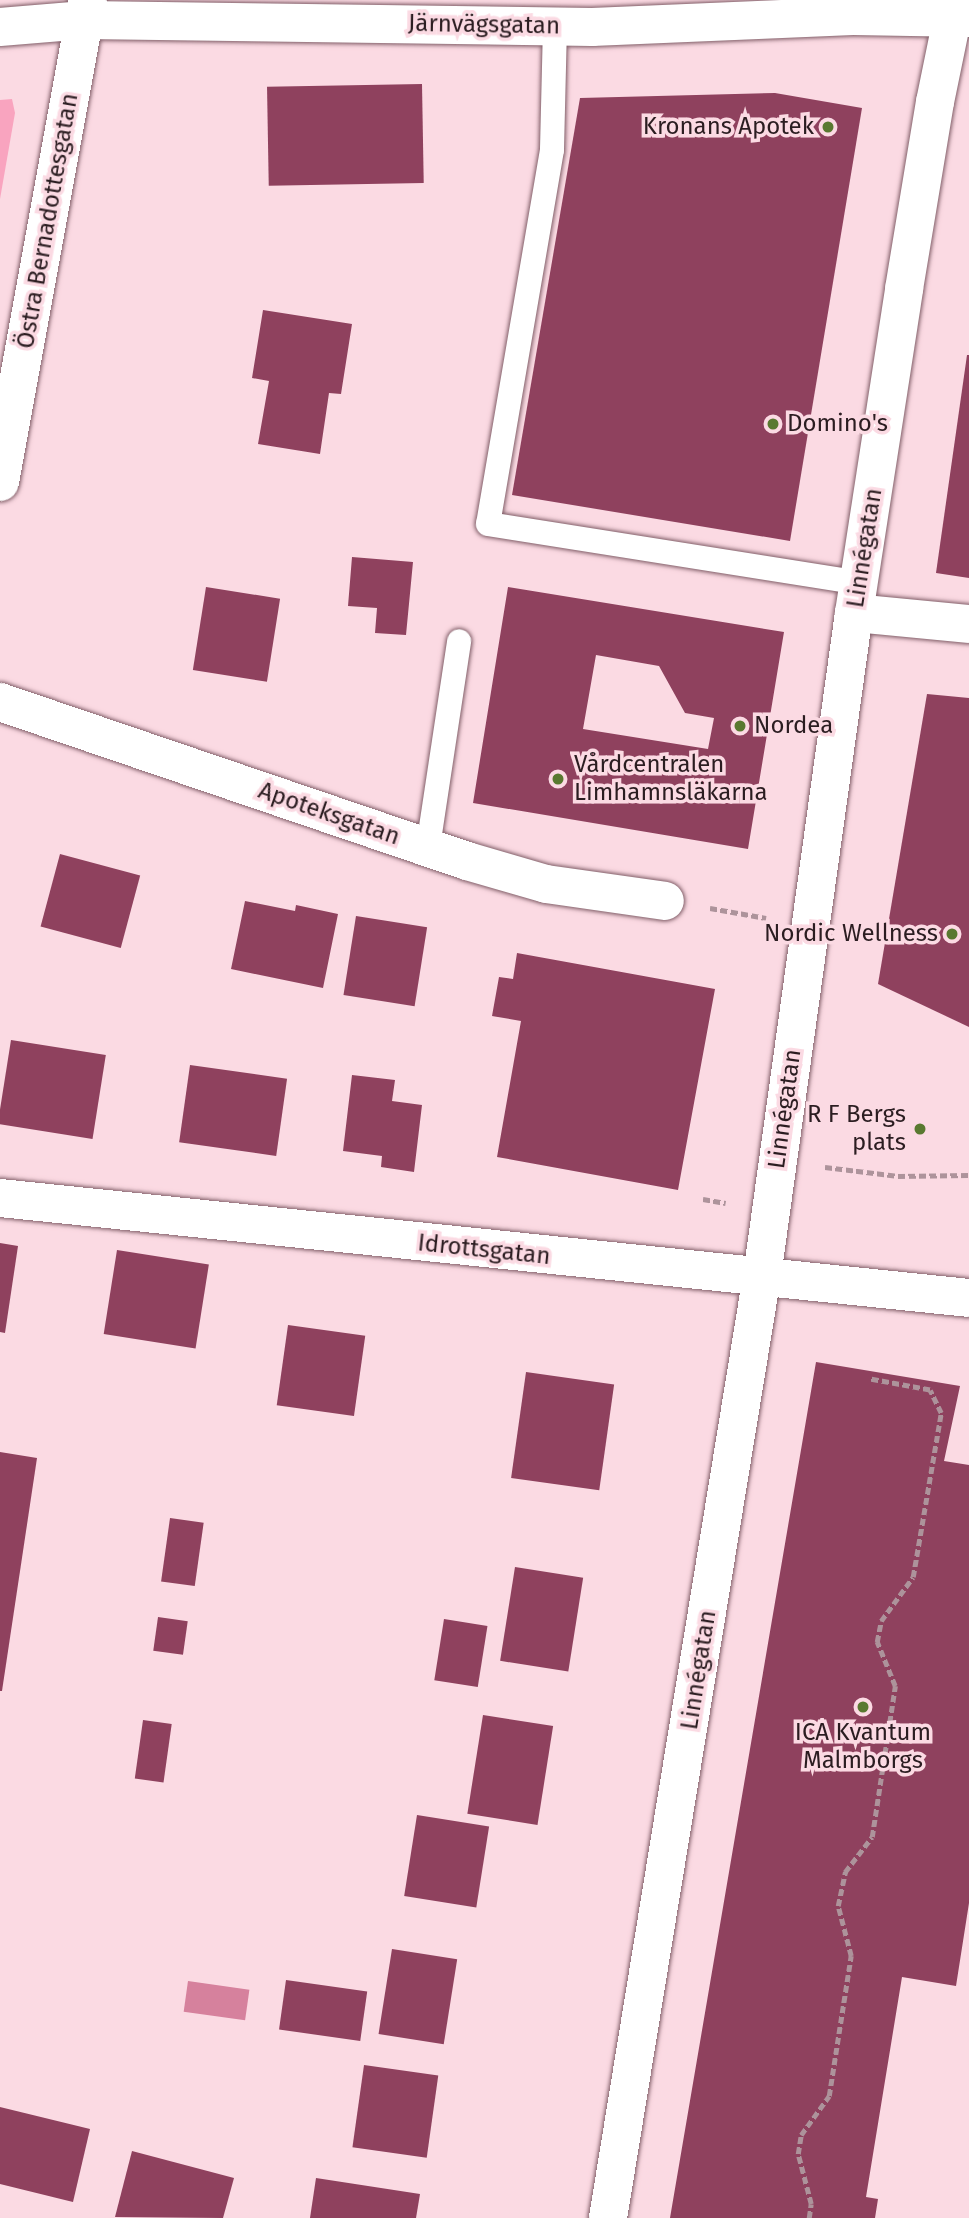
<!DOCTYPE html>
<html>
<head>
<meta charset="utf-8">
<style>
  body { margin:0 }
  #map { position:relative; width:969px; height:2218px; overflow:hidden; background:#fbdae3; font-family:"Fira Sans",sans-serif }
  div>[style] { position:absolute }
  .green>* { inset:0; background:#f9a4bf }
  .water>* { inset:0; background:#d6819d; transform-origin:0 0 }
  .building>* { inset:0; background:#8f415e; transform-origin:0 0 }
  .path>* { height:4.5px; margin-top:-2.25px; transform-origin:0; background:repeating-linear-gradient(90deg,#ad939b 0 7px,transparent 0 10.5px) }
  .roads { filter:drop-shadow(0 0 2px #825f69) drop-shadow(0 0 2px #825f69) }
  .service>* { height:24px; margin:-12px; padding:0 12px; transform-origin:12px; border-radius:12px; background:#fff }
  .minor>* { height:38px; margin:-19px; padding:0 19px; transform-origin:19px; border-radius:19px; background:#fff }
  .tertiary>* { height:38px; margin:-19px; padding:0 19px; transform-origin:19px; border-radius:19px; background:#fff }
  .dots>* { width:19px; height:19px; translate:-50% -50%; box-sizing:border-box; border:4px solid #fbdae3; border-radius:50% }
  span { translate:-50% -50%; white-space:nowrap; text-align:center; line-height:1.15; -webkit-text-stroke:7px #fbdae3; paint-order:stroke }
  .street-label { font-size:24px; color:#2b1d21 }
  .poi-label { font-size:24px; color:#2b1d21 }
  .right { translate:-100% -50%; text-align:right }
  .left { translate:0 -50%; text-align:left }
</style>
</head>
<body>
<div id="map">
  <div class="green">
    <i style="clip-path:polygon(12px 99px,15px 113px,0 199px,0 100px)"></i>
  </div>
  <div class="water">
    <i style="left:188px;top:1981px;width:62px;height:31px;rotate:8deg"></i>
  </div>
  <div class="building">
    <i style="left:422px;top:84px;width:99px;height:155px;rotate:89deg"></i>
    <i style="clip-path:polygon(775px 93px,862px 108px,790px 541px,512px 495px,580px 98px)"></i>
    <i style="clip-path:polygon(263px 310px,352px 324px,341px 394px,329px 393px,320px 454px,258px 444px,269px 381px,252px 378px)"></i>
    <i style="clip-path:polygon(967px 355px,969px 355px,969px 578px,936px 573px)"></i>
    <i style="clip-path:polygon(352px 557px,413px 562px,406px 635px,375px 633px,377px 608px,348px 606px)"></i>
    <i style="left:206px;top:587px;width:75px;height:84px;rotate:9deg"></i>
    <i style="clip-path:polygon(evenodd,508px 587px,784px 632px,748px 849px,473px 803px,508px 587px,596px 655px,659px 666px,685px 713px,714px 718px,708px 749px,583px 729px,596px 655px)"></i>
    <i style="clip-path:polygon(927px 694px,969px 698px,969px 1027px,878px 984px)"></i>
    <i style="left:60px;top:854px;width:83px;height:75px;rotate:15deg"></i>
    <i style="clip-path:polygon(245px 901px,295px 911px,296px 905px,338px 914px,323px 988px,231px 969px)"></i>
    <i style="left:356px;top:916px;width:72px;height:80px;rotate:9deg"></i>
    <i style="clip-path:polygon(517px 953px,715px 989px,678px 1190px,497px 1157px,521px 1021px,492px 1016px,499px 977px,513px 979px)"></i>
    <i style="left:11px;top:1040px;width:96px;height:85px;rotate:9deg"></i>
    <i style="left:190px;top:1065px;width:98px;height:78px;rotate:8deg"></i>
    <i style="clip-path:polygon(352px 1075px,395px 1080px,392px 1101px,422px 1105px,414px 1172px,381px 1167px,382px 1156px,343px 1151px)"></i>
    <i style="clip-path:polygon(0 1243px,18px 1246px,5px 1333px,0 1332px)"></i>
    <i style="left:117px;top:1250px;width:93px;height:85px;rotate:9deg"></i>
    <i style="left:288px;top:1325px;width:78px;height:81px;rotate:8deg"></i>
    <i style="clip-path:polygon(816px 1362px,960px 1386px,944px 1461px,969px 1465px,969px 1903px,956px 1986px,902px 1977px,866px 2197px,878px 2199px,875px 2218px,670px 2218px)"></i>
    <i style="left:526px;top:1372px;width:89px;height:107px;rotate:8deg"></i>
    <i style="clip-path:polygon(0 1452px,37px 1458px,2px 1691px,0 1691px)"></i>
    <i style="left:170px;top:1518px;width:34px;height:64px;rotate:8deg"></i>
    <i style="left:515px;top:1567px;width:69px;height:95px;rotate:9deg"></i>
    <i style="left:158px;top:1617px;width:30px;height:34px;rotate:8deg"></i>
    <i style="left:444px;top:1619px;width:44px;height:62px;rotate:9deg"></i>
    <i style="left:483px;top:1715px;width:71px;height:100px;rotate:9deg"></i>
    <i style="left:143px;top:1720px;width:29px;height:59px;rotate:8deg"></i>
    <i style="left:417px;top:1815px;width:73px;height:82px;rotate:9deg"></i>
    <i style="left:392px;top:1949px;width:66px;height:86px;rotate:9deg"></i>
    <i style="left:286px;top:1980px;width:82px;height:50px;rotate:8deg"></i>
    <i style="left:364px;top:2065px;width:75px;height:83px;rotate:8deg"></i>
    <i style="clip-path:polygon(0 2107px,90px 2129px,73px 2202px,0 2184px)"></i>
    <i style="clip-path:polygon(132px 2151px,234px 2178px,223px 2218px,115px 2217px)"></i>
    <i style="clip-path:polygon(316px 2178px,420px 2194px,416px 2218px,310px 2218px)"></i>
  </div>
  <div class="path">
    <i style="left:710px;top:908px;width:57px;rotate:10.1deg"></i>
    <i style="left:825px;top:1167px;width:74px;rotate:7deg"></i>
    <i style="left:898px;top:1176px;width:71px;rotate:-0.8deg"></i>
    <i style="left:703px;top:1199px;width:23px;rotate:10deg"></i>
    <i style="left:809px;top:2218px;width:14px;rotate:-82deg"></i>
    <i style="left:811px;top:2204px;width:52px;rotate:-104.6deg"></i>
    <i style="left:798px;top:2154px;width:19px;rotate:-81deg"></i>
    <i style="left:801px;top:2135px;width:48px;rotate:-54.3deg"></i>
    <i style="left:829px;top:2096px;width:142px;rotate:-81.1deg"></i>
    <i style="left:851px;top:1956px;width:52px;rotate:-104.6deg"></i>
    <i style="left:838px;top:1906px;width:35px;rotate:-78deg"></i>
    <i style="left:845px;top:1872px;width:44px;rotate:-52.4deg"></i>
    <i style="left:872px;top:1837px;width:153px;rotate:-81.3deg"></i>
    <i style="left:895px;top:1686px;width:48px;rotate:-112.2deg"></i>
    <i style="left:877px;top:1642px;width:21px;rotate:-79deg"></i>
    <i style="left:881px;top:1621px;width:54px;rotate:-54deg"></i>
    <i style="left:913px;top:1577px;width:166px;rotate:-80.3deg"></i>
    <i style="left:941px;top:1413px;width:25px;rotate:-116deg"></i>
    <i style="left:930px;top:1390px;width:61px;rotate:-169.6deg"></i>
  </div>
  <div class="roads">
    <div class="service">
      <i style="left:555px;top:26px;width:124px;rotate:91.4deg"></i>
      <i style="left:552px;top:150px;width:379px;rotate:99.7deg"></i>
      <i style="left:488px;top:524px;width:376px;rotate:9deg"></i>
      <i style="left:428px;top:847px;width:208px;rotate:-81.4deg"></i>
    </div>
    <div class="minor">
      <i style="left:0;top:27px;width:85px;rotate:-4.7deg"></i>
      <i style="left:85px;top:20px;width:507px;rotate:0.79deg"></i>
      <i style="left:592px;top:27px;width:261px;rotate:-2.4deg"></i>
      <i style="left:853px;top:16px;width:116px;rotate:1deg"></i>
      <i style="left:0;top:482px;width:490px;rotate:-79.7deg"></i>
      <i style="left:854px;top:613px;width:116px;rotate:5.5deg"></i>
      <i style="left:0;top:702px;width:493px;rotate:18.8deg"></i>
      <i style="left:467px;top:861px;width:82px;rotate:16.2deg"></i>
      <i style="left:546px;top:884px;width:120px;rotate:8.1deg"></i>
      <i style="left:0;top:1198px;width:974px;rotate:5.89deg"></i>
    </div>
    <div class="tertiary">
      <i style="left:608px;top:2218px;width:955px;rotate:-80.72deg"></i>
      <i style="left:762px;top:1276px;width:669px;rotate:-82.1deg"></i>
      <i style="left:854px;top:613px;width:328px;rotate:-81.2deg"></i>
      <i style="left:904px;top:289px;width:190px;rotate:-80.6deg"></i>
      <i style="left:935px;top:102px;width:104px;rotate:-78.4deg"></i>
    </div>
  </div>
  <div class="dots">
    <i style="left:828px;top:127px;background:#597930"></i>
    <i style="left:773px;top:424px;background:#597930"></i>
    <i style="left:740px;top:726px;background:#597930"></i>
    <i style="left:558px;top:779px;background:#597930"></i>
    <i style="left:952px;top:934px;background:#597930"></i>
    <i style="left:920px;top:1129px;background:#597930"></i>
    <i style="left:863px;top:1707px;background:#597930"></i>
  </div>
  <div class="street-label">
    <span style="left:484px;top:25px;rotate:1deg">Järnvägsgatan</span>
    <span style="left:48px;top:221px;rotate:-80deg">Östra Bernadottesgatan</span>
    <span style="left:865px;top:548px;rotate:-81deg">Linnégatan</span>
    <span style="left:329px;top:814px;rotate:19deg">Apoteksgatan</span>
    <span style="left:785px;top:1109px;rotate:-82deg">Linnégatan</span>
    <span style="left:484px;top:1250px;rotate:6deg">Idrottsgatan</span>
    <span style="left:699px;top:1670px;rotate:-81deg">Linnégatan</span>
  </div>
  <div class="poi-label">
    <span class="right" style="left:814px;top:127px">Kronans Apotek</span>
    <span class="left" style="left:787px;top:424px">Domino's</span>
    <span class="left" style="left:754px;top:726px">Nordea</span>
    <span class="left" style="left:574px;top:779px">Vårdcentralen<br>Limhamnsläkarna</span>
    <span class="right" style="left:938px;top:934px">Nordic Wellness</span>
    <span class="right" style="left:906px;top:1129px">R F Bergs<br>plats</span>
    <span style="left:863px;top:1747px">ICA Kvantum<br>Malmborgs</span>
  </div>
</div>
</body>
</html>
